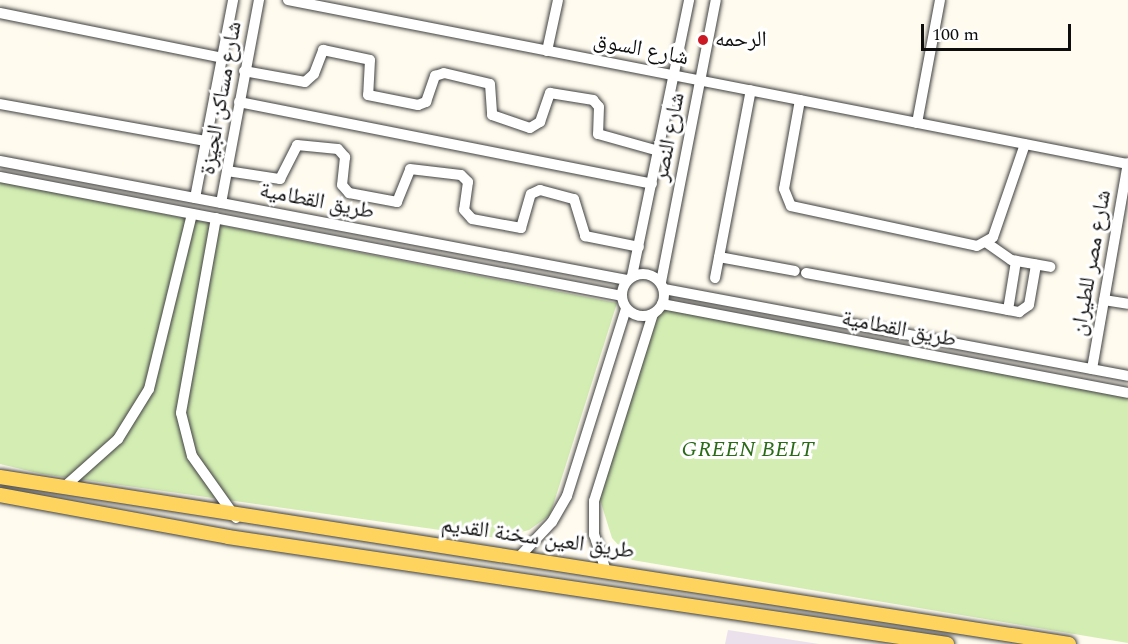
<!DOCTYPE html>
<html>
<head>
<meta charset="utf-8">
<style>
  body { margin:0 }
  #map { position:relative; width:1128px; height:644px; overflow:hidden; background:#fffbee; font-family:Spectral,"Noto Naskh Arabic",serif }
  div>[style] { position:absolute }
  .industrial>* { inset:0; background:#ebe1ed }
  .green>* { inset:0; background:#d3edb3 }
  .roads { filter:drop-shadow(0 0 2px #404040) drop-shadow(0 0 2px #404040) }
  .minor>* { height:10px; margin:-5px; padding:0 5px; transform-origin:5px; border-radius:5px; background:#fff }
  .minor>.ring { margin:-5px; padding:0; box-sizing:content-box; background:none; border:10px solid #fff; border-radius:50% }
  .major>* { height:14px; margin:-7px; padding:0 7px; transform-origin:7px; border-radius:7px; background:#ffd45e }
  .dots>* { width:16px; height:16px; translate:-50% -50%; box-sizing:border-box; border:3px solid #fff; border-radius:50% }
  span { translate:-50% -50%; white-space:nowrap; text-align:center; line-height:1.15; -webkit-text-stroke:6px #fff; paint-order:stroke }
  .poi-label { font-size:22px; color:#0d0d0d }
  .left { translate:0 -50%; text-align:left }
  .street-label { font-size:22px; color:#0d0d0d }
  .park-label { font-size:22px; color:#2b6b18; font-style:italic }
  .scale { position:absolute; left:921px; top:24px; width:150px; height:27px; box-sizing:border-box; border:3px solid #0d0d0d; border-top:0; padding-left:8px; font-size:18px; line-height:21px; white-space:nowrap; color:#0d0d0d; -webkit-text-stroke:4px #fff; paint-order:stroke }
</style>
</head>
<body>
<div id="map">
  <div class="industrial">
    <i style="clip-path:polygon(728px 630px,819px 644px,725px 644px)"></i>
  </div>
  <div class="green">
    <i style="clip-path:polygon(0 182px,617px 303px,550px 515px,529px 530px,497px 538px,42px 474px,0 464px)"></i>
    <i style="clip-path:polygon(662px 304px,1128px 396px,1128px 643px,632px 560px,612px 538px,597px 490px,653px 314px)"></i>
  </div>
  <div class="roads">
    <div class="minor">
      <i style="left:288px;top:0;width:856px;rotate:11.05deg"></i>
      <i style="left:0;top:13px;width:227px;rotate:11.4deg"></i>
      <i style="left:547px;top:51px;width:52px;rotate:-77.8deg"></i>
      <i style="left:244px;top:71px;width:62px;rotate:10.2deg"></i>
      <i style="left:305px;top:82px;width:12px;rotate:-42deg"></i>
      <i style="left:314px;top:74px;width:26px;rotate:-69deg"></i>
      <i style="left:323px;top:50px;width:48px;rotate:12deg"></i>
      <i style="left:370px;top:60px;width:35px;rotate:93deg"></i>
      <i style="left:368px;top:95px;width:51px;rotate:11.3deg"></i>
      <i style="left:418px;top:105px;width:9px;rotate:-21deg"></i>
      <i style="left:426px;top:102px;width:28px;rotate:-71deg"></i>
      <i style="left:435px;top:76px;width:9px;rotate:-18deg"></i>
      <i style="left:444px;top:73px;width:47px;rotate:13.4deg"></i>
      <i style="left:490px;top:84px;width:31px;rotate:86deg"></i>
      <i style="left:492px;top:115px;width:40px;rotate:18.9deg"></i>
      <i style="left:530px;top:128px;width:12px;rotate:-31deg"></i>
      <i style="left:540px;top:122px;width:31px;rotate:-71deg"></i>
      <i style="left:550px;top:93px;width:44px;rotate:9.2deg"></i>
      <i style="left:593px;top:100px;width:9px;rotate:49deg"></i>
      <i style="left:599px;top:107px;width:27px;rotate:92deg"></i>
      <i style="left:598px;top:134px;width:63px;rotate:15.6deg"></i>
      <i style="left:800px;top:100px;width:90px;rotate:100.2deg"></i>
      <i style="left:784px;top:189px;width:18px;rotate:68deg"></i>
      <i style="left:791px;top:206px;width:190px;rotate:12.1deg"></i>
      <i style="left:977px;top:246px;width:18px;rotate:-29deg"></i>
      <i style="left:993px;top:237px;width:98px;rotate:-71deg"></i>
      <i style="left:239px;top:102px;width:421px;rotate:11.2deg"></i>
      <i style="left:0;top:104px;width:208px;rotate:10.2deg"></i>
      <i style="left:917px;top:123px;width:125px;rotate:-79.4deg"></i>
      <i style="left:0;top:161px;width:638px;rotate:10.75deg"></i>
      <i style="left:227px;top:171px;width:54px;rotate:8.6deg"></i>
      <i style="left:280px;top:179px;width:38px;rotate:-63deg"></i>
      <i style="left:297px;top:145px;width:41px;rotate:5.6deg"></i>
      <i style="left:338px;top:149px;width:11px;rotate:49deg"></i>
      <i style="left:345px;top:157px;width:28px;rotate:96deg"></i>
      <i style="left:342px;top:185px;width:11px;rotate:49deg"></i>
      <i style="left:349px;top:193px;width:49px;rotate:10.6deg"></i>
      <i style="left:397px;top:202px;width:35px;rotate:-68deg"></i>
      <i style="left:410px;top:169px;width:51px;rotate:6.7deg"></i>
      <i style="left:461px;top:175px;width:10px;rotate:45deg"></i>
      <i style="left:468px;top:182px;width:28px;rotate:98deg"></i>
      <i style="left:464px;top:210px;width:12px;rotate:48deg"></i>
      <i style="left:472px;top:219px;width:50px;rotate:10.4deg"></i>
      <i style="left:521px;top:228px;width:35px;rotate:-74deg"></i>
      <i style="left:531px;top:194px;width:10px;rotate:-24deg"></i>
      <i style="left:540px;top:190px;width:35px;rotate:15deg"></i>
      <i style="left:574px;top:199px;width:39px;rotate:73deg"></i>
      <i style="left:585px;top:236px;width:55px;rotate:11.5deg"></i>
      <i style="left:0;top:177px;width:633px;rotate:10.83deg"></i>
      <i style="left:195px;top:198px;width:202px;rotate:-79.1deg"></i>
      <i style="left:221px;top:203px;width:207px;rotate:-79.4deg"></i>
      <i style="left:216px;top:218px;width:198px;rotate:100.2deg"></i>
      <i style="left:181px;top:413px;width:44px;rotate:75.7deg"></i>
      <i style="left:192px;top:456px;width:76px;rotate:54.6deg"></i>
      <i style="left:987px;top:243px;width:29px;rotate:35deg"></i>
      <i style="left:1011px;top:260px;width:40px;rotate:10deg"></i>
      <i style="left:719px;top:257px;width:77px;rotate:10.4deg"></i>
      <i style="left:806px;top:273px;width:217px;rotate:10.4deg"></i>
      <i style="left:1019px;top:312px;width:12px;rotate:-35deg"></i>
      <i style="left:1029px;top:305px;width:41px;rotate:-80.1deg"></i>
      <i class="ring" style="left:622px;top:274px;width:32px;height:32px"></i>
      <i style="left:632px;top:276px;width:282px;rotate:-78.3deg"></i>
      <i style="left:715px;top:278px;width:191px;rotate:-79.2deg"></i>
      <i style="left:661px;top:282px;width:287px;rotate:-79deg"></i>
      <i style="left:664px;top:289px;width:472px;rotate:10.6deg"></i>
      <i style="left:1104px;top:300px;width:24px;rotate:9deg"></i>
      <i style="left:662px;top:304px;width:474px;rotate:10.8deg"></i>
      <i style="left:1008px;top:310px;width:50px;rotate:-80.7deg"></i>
      <i style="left:1092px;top:369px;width:209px;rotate:-80.1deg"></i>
      <i style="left:63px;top:488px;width:74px;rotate:-41.7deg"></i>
      <i style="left:118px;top:439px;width:59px;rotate:-58.2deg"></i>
      <i style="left:149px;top:389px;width:180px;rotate:-76.2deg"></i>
      <i style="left:521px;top:555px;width:45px;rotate:-46.8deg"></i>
      <i style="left:552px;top:522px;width:30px;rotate:-60deg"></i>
      <i style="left:567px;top:496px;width:196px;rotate:-72.5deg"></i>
      <i style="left:605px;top:568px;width:35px;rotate:-108deg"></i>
      <i style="left:594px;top:535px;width:34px;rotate:-90deg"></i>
      <i style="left:594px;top:501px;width:196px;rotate:-72.5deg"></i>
    </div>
    <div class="major">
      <i style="left:0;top:477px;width:1082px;rotate:8.88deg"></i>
      <i style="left:0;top:495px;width:232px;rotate:10.4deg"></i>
      <i style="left:228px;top:537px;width:727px;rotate:8.46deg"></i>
    </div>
  </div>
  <div class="dots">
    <i style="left:703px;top:40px;background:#ca1925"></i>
  </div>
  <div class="poi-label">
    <span class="left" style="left:715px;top:40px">الرحمه</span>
  </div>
  <div class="street-label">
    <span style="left:641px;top:49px;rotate:11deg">شارع السوق</span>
    <span style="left:221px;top:98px;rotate:-80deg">شارع مساكن الجيزة</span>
    <span style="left:669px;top:137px;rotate:-79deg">شارع النصر</span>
    <span style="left:317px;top:201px;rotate:11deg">طريق القطامية</span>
    <span style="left:1091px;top:263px;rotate:-80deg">شارع مصر للطيران</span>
    <span style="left:899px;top:329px;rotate:11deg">طريق القطامية</span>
    <span style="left:538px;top:538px;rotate:8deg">طريق العين سخنة القديم</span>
  </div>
  <div class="park-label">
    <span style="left:748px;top:450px">GREEN BELT</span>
  </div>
  <div class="scale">100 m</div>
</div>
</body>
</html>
